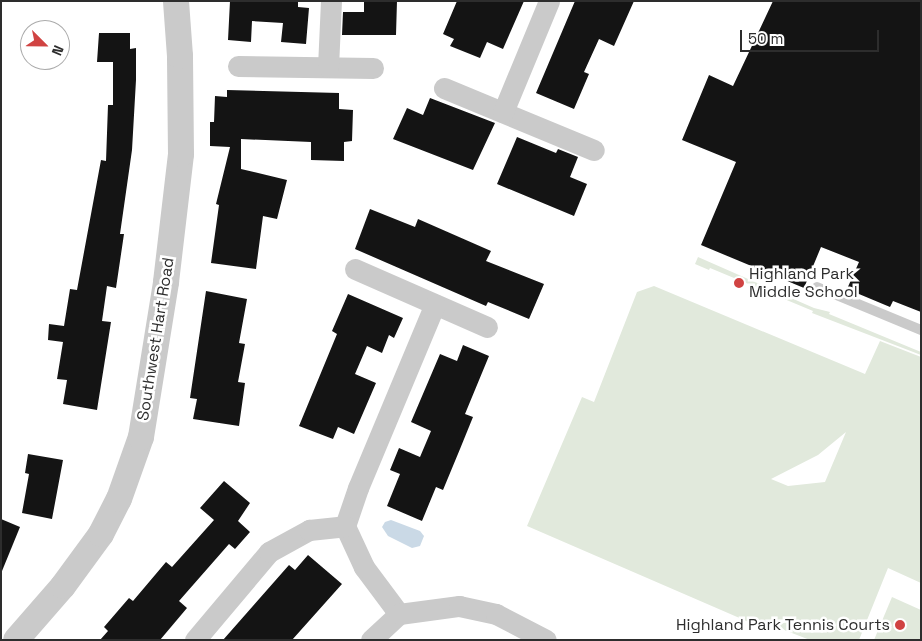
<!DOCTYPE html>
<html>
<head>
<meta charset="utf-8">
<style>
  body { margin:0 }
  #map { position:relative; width:922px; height:641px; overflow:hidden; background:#fff; font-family:"Space Grotesk",sans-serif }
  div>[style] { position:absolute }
  .green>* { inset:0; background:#e1e9dc }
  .water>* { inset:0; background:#cad9e6 }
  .building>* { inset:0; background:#141414 }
  .service>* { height:10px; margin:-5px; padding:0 5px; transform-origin:5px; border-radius:5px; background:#cacaca }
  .minor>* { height:21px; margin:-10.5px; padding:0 10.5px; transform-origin:10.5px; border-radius:10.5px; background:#cacaca }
  .tertiary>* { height:26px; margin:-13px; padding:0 13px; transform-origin:13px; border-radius:13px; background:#cacaca }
  .dots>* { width:14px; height:14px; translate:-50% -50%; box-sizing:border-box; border:2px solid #fff; border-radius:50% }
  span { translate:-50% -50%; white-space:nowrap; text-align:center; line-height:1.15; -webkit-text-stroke:5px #fff; paint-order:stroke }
  .poi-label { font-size:16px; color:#2d2d2d }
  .left { translate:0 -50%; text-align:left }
  .right { translate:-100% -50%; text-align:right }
  .street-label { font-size:16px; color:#2d2d2d }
  .frame { position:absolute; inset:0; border:2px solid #2d2d2d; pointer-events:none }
  .north { position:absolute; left:20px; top:20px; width:50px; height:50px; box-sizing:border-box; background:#fff; border:1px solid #ababab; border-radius:50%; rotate:113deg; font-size:14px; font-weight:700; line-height:20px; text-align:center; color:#2d2d2d }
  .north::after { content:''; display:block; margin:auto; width:18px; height:22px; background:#d04342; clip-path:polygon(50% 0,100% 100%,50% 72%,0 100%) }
  .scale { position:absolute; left:740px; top:30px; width:139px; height:22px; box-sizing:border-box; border:2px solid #2d2d2d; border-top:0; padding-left:6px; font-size:15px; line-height:18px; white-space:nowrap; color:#2d2d2d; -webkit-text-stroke:4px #fff; paint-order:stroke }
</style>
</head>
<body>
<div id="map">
  <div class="green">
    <i style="clip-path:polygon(698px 257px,814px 308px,830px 312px,829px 314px,921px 352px,921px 355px,812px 313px,813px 311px,710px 268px,709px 270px,695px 264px)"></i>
    <i style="clip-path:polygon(evenodd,654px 286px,865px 374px,880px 341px,921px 357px,921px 583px,888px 568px,859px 640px,810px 640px,761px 621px,758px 626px,527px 526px,582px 397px,594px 402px,637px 292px,654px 286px,846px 432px,825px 482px,788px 486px,771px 479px,818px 455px,846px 432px)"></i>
    <i style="clip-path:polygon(892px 597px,921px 610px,921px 640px,874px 640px)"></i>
  </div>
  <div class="water">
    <i style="clip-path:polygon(391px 520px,420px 531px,424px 536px,420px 546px,412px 548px,388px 536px,382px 527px,385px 522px)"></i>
  </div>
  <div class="building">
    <i style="clip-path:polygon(230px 1px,298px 1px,298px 7px,309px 8px,306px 44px,281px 42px,283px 23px,252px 21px,251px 42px,228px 40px)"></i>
    <i style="clip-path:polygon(364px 1px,397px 1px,396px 35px,342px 35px,343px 12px,364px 12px)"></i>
    <i style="clip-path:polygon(457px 1px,524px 1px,503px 49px,487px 42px,480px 58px,450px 46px,454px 39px,443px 34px)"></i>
    <i style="clip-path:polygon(575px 1px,634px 1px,614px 46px,599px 39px,584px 72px,589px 74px,574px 109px,536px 93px)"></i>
    <i style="clip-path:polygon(773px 1px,921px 1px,921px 312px,893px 301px,890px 307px,847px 289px,859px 262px,821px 247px,804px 288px,701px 245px,736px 162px,682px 140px,709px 75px,733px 86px)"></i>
    <i style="clip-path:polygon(99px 33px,130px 33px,130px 49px,136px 48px,136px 80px,132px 150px,120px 234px,124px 234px,116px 288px,107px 286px,102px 321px,111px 322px,97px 410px,63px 404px,67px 380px,57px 379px,63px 342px,48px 340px,49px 324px,64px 326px,70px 289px,77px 290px,101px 160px,106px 161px,108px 105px,113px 105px,113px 62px,97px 62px)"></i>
    <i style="clip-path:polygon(227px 90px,339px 93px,339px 109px,353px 110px,352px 141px,344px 142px,344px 161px,311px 160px,311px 142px,241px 139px,241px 169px,287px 180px,277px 219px,263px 216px,256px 269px,211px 263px,219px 205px,216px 204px,230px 147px,210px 146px,210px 122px,214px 122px,215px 96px,227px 97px)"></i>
    <i style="clip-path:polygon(430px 98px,495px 123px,473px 170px,393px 139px,407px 108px,423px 115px)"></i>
    <i style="clip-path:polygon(517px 137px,556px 153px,558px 149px,578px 157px,570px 177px,587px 184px,574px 216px,497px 184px)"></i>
    <i style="clip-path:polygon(370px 209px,415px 227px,418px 219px,491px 251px,486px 261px,544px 284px,529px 319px,488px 302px,486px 306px,355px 249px)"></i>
    <i style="clip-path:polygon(206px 291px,247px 299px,239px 343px,245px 344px,238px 382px,245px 383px,239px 426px,193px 419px,197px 399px,190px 398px)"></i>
    <i style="clip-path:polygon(348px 294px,403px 318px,394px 338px,389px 335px,382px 353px,367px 346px,355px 374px,376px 383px,354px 434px,338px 427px,333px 439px,299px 426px,337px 334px,332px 331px)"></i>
    <i style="clip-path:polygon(463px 345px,489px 356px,465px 414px,473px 417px,460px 449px,443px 490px,436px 487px,422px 521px,387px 506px,400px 474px,390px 470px,399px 448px,420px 457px,431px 431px,411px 422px,440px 354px,457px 361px)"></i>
    <i style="clip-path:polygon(28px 454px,63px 460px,52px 519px,22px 513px,29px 474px,25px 473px)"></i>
    <i style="clip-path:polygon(224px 481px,250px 503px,238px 521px,250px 532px,235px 549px,229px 544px,179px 601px,187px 608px,160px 640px,100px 640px,108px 631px,104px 627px,129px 598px,133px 601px,166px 562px,172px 567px,214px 520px,200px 508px)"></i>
    <i style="clip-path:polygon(1px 519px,20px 527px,2px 571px,1px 571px)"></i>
    <i style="clip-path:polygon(308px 555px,342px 584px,292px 640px,223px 640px,289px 565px,295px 570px)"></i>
  </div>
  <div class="service">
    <i style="left:817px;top:287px;width:113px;rotate:22.5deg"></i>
  </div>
  <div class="minor">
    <i style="left:238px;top:66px;width:135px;rotate:0.8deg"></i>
    <i style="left:328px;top:67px;width:66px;rotate:-87.4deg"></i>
    <i style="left:444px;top:88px;width:162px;rotate:22.5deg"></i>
    <i style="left:503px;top:112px;width:120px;rotate:-67.5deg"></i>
    <i style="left:355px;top:269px;width:144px;rotate:23.7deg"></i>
    <i style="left:399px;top:614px;width:59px;rotate:-126.7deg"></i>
    <i style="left:364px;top:567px;width:45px;rotate:-114.9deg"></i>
    <i style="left:345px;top:526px;width:40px;rotate:-71.1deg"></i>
    <i style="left:358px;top:488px;width:199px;rotate:-67.3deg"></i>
    <i style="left:195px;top:640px;width:115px;rotate:-49.9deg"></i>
    <i style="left:269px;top:552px;width:46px;rotate:-28.8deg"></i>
    <i style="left:309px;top:530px;width:36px;rotate:-6deg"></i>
    <i style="left:371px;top:640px;width:38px;rotate:-43deg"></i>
    <i style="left:399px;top:614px;width:61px;rotate:-7.6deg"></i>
    <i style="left:459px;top:606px;width:38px;rotate:12deg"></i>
    <i style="left:496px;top:614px;width:56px;rotate:27.5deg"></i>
  </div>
  <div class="tertiary">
    <i style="left:16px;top:640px;width:72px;rotate:-49deg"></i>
    <i style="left:63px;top:586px;width:64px;rotate:-53.8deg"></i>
    <i style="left:101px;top:534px;width:39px;rotate:-63deg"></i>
    <i style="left:119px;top:499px;width:66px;rotate:-70.5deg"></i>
    <i style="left:141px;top:437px;width:157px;rotate:-80.8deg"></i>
    <i style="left:166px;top:282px;width:129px;rotate:-83.3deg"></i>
    <i style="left:181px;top:154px;width:98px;rotate:-90.6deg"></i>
    <i style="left:180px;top:56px;width:55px;rotate:-94.2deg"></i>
  </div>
  <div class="dots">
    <i style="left:739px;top:283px;background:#d04342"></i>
    <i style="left:900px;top:625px;background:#d04342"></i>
  </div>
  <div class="poi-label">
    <span class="left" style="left:749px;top:283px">Highland Park<br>Middle School</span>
    <span class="right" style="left:890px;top:625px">Highland Park Tennis Courts</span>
  </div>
  <div class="street-label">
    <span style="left:156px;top:339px;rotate:-81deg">Southwest Hart Road</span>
  </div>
  <div class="frame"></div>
  <div class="north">N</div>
  <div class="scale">50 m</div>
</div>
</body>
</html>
